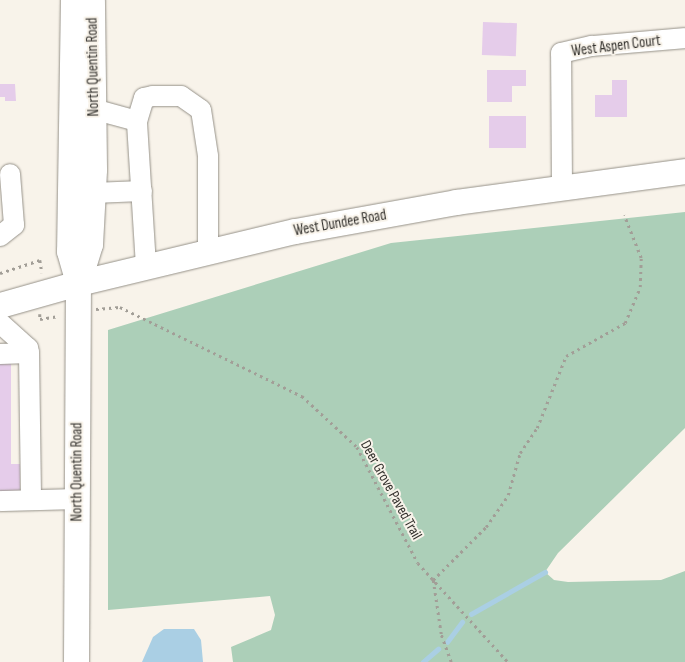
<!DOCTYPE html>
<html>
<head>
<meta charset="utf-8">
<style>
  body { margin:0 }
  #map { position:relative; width:685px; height:662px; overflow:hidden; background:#f8f3ea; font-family:"Sofia Sans Condensed",sans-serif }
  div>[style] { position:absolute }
  .forest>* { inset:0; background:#accfb8 }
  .water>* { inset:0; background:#aacfe4 }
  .stream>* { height:4.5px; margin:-2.25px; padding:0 2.25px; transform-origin:2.25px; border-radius:2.25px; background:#aacfe4 }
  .building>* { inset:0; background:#e5ccea; transform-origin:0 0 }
  .path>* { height:2.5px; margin-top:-1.25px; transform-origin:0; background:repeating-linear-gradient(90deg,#a29e97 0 2.5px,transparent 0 6.5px) }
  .roads { filter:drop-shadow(0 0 1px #969289) drop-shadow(0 0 1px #969289) }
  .minor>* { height:20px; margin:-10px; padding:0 10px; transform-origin:10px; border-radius:10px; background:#fff }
  .major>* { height:25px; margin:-12.5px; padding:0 12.5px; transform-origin:12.5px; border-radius:12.5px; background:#fff }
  span { translate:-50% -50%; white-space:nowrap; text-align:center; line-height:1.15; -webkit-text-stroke:4px #f8f3ea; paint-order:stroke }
  .street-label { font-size:15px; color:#33312d }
</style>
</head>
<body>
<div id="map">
  <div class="forest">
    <i style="clip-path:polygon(685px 212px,685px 428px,558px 553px,545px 572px,554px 580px,568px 582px,661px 580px,685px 571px,685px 662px,233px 662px,231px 647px,271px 630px,275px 615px,270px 596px,108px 610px,108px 330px,391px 243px)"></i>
  </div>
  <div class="water">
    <i style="clip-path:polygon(164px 629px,194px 629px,201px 640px,203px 662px,142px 662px,153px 637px)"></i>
  </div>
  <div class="stream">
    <i style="left:471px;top:614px;width:85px;rotate:-29.6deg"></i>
    <i style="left:447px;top:642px;width:25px;rotate:-53deg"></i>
    <i style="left:423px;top:662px;width:20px;rotate:-41deg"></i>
  </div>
  <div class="building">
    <i style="left:483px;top:22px;width:34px;height:33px;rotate:2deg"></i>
    <i style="clip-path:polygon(487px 70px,526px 70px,526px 86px,512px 86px,512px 102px,487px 102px)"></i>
    <i style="clip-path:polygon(612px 80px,627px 80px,627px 117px,595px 117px,595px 95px,612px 95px)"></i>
    <i style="clip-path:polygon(0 84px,15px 84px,16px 101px,5px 101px,5px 97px,0 97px)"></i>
    <i style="left:526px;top:116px;width:32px;height:37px;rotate:90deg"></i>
    <i style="clip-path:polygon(0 358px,11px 358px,11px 464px,20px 464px,20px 499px,0 499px)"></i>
  </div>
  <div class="path">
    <i style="left:0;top:273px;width:42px;rotate:-18deg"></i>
    <i style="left:40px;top:260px;width:13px;rotate:81deg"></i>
    <i style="left:96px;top:309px;width:24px;rotate:-5deg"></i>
    <i style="left:120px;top:307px;width:203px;rotate:26.1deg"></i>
    <i style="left:302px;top:396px;width:75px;rotate:42.8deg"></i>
    <i style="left:357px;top:447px;width:131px;rotate:62.3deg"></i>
    <i style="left:418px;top:563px;width:134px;rotate:47.7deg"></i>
    <i style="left:40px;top:314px;width:5px;rotate:90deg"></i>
    <i style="left:40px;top:319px;width:19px;rotate:-9deg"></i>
    <i style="left:451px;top:662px;width:30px;rotate:-110deg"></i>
    <i style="left:441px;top:634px;width:55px;rotate:-98.4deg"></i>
    <i style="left:433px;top:580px;width:75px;rotate:-45deg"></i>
    <i style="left:486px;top:527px;width:39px;rotate:-55deg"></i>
    <i style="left:508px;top:495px;width:44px;rotate:-74.1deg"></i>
    <i style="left:520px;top:453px;width:30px;rotate:-56deg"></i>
    <i style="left:537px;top:428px;width:78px;rotate:-68.1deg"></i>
    <i style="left:566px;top:356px;width:68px;rotate:-29.2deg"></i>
    <i style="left:625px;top:323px;width:39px;rotate:-67deg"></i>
    <i style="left:640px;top:287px;width:29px;rotate:-88deg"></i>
    <i style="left:641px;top:258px;width:46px;rotate:-111.6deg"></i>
  </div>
  <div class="roads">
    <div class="minor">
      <i style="left:93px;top:109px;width:46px;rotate:15.3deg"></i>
      <i style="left:562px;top:186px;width:133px;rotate:-90.4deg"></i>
      <i style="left:561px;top:53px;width:32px;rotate:-13deg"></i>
      <i style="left:592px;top:46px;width:93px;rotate:-4.9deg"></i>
      <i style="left:93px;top:193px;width:49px;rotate:-2.3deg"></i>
      <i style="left:0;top:236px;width:18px;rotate:-38deg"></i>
      <i style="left:14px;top:225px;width:51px;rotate:-94.5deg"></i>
      <i style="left:146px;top:266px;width:145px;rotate:-93.6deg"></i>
      <i style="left:137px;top:121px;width:24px;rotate:-73deg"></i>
      <i style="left:144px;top:98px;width:9px;rotate:-13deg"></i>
      <i style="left:153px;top:96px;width:28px"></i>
      <i style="left:181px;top:96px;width:24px;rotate:35deg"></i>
      <i style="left:201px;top:110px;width:47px;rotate:81.3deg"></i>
      <i style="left:208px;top:156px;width:96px;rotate:90deg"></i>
      <i style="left:0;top:323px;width:38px;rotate:42deg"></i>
      <i style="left:28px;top:348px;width:5px;rotate:79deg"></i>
      <i style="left:29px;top:353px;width:29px;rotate:178deg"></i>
      <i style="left:29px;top:353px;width:147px;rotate:89.2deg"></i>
      <i style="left:0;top:501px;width:77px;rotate:-1.5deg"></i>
    </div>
    <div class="major">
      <i style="left:73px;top:0;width:251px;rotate:90.9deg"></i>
      <i style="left:69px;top:251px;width:33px;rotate:74deg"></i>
      <i style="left:0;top:305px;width:81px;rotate:-15.8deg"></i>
      <i style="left:78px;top:283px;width:223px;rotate:-13.5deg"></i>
      <i style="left:295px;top:231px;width:164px;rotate:-10.2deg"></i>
      <i style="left:456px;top:202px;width:231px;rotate:-7.7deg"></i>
      <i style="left:76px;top:662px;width:379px;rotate:-89.7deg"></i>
      <i style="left:78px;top:283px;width:41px;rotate:-72.9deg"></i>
      <i style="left:90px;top:244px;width:75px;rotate:-86.9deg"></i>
      <i style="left:94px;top:169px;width:169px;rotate:-90.7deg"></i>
    </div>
  </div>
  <div class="street-label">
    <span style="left:616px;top:46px;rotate:-7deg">West Aspen Court</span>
    <span style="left:93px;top:67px;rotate:-91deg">North Quentin Road</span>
    <span style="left:340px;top:223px;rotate:-10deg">West Dundee Road</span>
    <span style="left:77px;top:472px;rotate:-90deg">North Quentin Road</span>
    <span style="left:391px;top:490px;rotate:61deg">Deer Grove Paved Trail</span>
  </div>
</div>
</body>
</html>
